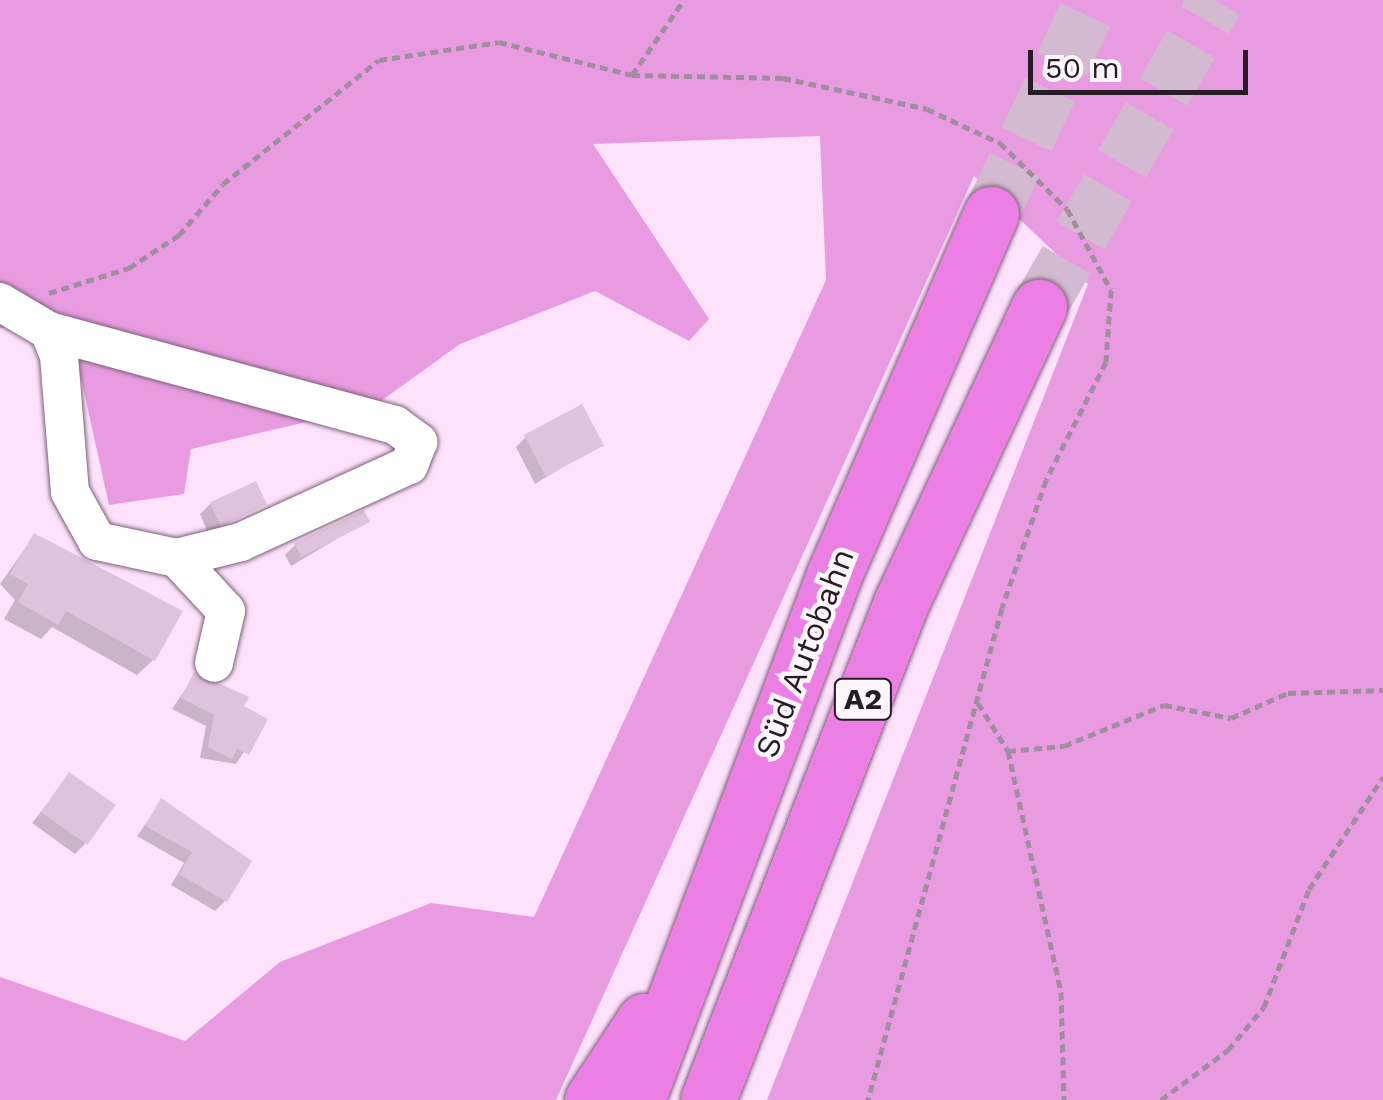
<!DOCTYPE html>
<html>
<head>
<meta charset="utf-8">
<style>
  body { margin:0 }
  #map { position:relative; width:1383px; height:1100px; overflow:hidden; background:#fee1fb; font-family:"Work Sans",sans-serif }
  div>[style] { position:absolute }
  .forest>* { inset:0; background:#e89be1 }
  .shadow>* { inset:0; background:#0003 }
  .building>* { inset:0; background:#dfc3dc; transform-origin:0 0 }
  .highway-tunnel>* { height:55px; margin-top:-27.5px; transform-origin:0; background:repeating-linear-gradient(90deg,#d3bad0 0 55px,transparent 0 83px) }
  .path>* { height:5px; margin-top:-2.5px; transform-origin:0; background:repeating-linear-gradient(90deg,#a28da0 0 8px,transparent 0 13px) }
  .roads { filter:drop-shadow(0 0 2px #7b6278) drop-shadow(0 0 2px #7b6278) }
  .minor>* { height:38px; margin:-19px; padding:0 19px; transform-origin:19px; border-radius:19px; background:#fff }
  .highway>* { height:55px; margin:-27.5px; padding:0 27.5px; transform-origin:27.5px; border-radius:27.5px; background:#ec7fe3 }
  span { translate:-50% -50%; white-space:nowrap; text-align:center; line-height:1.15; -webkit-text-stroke:9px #fdf7fc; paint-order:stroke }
  .shield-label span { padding:2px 8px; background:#fdf7fc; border:2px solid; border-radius:8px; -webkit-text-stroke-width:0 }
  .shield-label { font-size:30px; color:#271c26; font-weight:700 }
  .street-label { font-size:32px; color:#271c26 }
  .scale { position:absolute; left:1028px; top:50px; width:220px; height:45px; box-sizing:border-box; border:5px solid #271c26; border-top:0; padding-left:12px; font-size:30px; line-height:35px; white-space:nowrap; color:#271c26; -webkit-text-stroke:8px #fdf7fc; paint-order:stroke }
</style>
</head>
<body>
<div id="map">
  <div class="forest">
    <i style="clip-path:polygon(0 0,1383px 0,1383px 1100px,767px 1100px,1088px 284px,974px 176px,556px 1100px,0 1100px,0 977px,185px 1041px,280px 962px,431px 903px,534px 917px,826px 280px,820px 136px,593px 144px,709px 319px,689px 341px,595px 291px,460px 344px,374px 406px,191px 449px,184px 494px,109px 505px,69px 324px,0 328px)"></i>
  </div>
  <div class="shadow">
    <i style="clip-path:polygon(526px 437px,600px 444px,535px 484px,516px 447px)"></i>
    <i style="clip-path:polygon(210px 504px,264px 505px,208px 533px,200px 514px)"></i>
    <i style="clip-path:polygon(367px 521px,291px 566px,285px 555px,295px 545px)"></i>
    <i style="clip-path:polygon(34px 536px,153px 660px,137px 675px,52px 627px,41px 639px,4px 619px,15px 600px,0 584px)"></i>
    <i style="clip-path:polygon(195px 675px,265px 720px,236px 764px,200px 758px,206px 726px,172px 709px)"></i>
    <i style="clip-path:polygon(70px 775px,85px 844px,75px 854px,32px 823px)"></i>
    <i style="clip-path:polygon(162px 801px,225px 901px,215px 911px,171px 885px,184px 863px,137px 836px)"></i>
  </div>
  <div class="building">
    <i style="left:582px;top:404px;width:47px;height:66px;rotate:62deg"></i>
    <i style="left:256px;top:481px;width:26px;height:51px;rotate:65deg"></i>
    <i style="clip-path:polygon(364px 510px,370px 522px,301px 557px,294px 543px)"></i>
    <i style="clip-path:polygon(34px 533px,183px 611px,155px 661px,66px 611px,58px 625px,18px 602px,28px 584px,10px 574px)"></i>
    <i style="clip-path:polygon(194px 672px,249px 697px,244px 706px,268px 719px,249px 755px,237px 749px,232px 759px,208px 747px,214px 715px,181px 698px)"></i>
    <i style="left:69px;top:772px;width:57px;height:49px;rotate:35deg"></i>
    <i style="clip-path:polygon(161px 798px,252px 861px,227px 902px,179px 874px,192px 852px,145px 826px)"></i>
  </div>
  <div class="highway-tunnel">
    <i style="left:991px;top:214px;width:237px;rotate:-64.7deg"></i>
    <i style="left:1039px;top:307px;width:354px;rotate:-60deg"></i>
  </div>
  <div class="path">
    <i style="left:632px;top:75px;width:91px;rotate:-55.3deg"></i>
    <i style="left:49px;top:293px;width:84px;rotate:-17.4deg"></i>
    <i style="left:129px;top:268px;width:60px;rotate:-33.4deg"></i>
    <i style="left:179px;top:235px;width:67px;rotate:-49.2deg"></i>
    <i style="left:223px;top:184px;width:199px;rotate:-38.5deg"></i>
    <i style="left:379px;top:60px;width:121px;rotate:-8.5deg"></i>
    <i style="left:499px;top:42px;width:137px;rotate:13.9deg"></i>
    <i style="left:632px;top:75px;width:151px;rotate:1.1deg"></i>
    <i style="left:783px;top:78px;width:147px;rotate:12.1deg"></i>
    <i style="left:927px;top:109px;width:81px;rotate:25deg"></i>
    <i style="left:1000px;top:143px;width:94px;rotate:44.6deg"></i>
    <i style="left:1067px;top:209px;width:92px;rotate:61.5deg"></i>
    <i style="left:1111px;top:290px;width:72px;rotate:94deg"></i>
    <i style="left:1106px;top:362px;width:132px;rotate:117deg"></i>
    <i style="left:1046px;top:480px;width:135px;rotate:109deg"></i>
    <i style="left:1002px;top:608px;width:510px;rotate:105.24deg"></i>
    <i style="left:978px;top:703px;width:57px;rotate:58deg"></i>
    <i style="left:1008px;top:751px;width:247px;rotate:77.6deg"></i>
    <i style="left:1061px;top:992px;width:108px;rotate:88.4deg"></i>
    <i style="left:1008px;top:751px;width:56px;rotate:-5.1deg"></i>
    <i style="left:1064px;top:746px;width:108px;rotate:-22.3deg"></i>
    <i style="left:1164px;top:705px;width:68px;rotate:11deg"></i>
    <i style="left:1231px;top:718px;width:62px;rotate:-23.7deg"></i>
    <i style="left:1288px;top:693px;width:95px;rotate:-1.8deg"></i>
    <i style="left:1161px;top:1100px;width:84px;rotate:-36.7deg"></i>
    <i style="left:1228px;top:1050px;width:56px;rotate:-50.1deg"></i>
    <i style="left:1264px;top:1007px;width:126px;rotate:-69.1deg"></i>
    <i style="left:1309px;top:889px;width:134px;rotate:-56.5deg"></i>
  </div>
  <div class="roads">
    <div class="minor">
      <i style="left:0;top:302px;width:57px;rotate:30.6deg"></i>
      <i style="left:49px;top:331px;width:27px;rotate:68deg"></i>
      <i style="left:59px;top:356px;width:136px;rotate:85.4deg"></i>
      <i style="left:70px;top:492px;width:56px;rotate:61.1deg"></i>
      <i style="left:97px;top:541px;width:82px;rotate:12deg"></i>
      <i style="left:177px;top:558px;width:72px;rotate:47.2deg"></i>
      <i style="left:226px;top:611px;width:53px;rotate:103deg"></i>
      <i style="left:49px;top:331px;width:359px;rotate:15.2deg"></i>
      <i style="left:395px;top:425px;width:29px;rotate:36deg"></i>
      <i style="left:418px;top:442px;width:25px;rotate:111deg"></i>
      <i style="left:409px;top:465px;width:185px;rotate:155.4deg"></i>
      <i style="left:241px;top:542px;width:66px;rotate:166deg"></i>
    </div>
    <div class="highway">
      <i style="left:592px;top:1100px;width:95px;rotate:-56.6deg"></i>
      <i style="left:637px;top:1100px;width:561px;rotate:-69.43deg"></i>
      <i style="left:834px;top:575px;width:394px;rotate:-66.5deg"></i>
      <i style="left:708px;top:1100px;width:533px;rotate:-68.78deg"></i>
      <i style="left:901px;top:603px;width:327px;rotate:-65deg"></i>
    </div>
  </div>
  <div class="shield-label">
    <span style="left:863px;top:699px">A2</span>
  </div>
  <div class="street-label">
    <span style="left:805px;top:653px;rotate:-69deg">Süd Autobahn</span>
  </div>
  <div class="scale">50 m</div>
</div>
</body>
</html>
